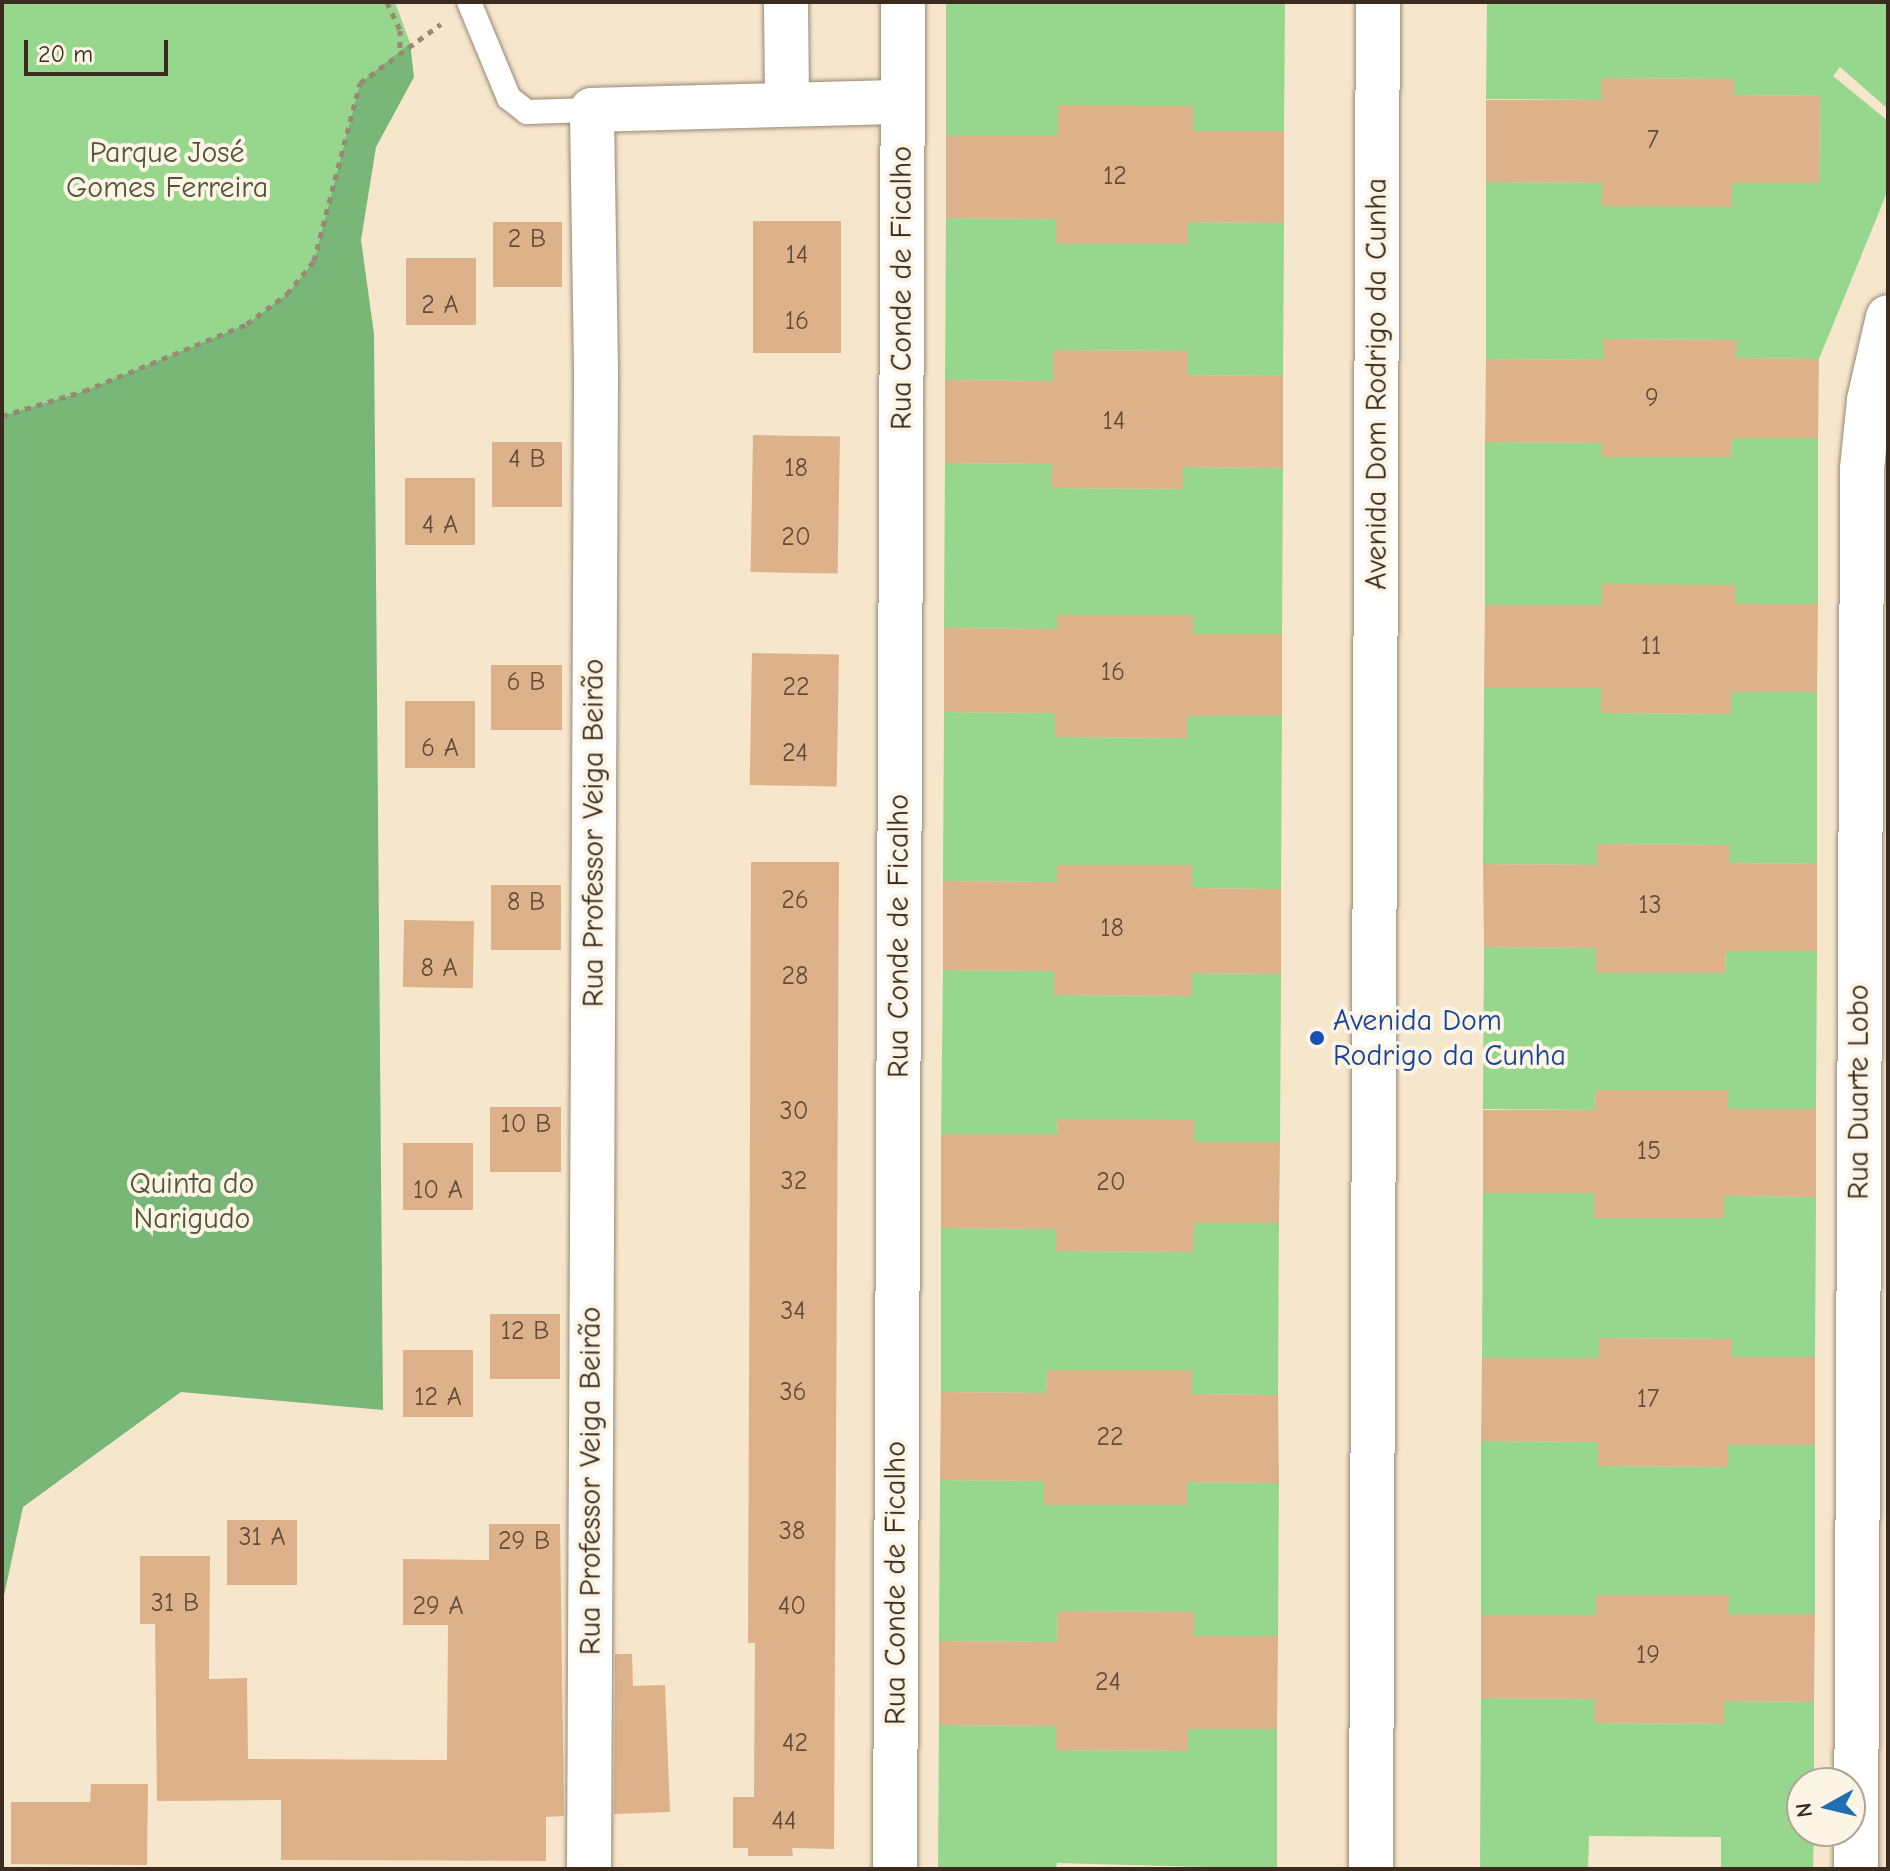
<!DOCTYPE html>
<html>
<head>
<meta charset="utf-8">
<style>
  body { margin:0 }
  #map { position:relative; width:1890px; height:1871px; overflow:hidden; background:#f6e6cc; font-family:"Comic Neue",sans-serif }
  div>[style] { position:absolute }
  .green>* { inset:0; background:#96d68d }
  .forest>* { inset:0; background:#78b778 }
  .building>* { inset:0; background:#ddb28b; transform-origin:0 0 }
  .path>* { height:5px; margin-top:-2.5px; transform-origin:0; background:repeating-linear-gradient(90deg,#988875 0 6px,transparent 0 12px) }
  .roads { filter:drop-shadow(0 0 2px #988875) drop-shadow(0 0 2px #988875) }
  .service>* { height:24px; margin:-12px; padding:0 12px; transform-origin:12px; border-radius:12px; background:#fff }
  .minor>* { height:44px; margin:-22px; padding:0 22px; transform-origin:22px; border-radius:22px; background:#fff }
  .tertiary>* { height:44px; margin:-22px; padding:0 22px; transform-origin:22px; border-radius:22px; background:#fff }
  .dots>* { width:22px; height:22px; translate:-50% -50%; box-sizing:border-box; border:4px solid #fcf5e5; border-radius:50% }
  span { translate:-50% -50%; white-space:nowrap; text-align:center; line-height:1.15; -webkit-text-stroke:8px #fcf5e5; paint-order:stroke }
  .number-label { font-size:26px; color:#644c39 }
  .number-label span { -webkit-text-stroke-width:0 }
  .park-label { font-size:30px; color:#52553a }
  .street-label { font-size:30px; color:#3b2a1e }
  .transit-label { font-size:30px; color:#164399 }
  .left { translate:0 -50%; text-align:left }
  .frame { position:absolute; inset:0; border:4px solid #3b2a1e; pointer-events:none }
  .north { position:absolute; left:1786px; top:1767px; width:80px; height:80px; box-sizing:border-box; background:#fcf5e5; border:2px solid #afa495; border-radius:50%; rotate:262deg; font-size:22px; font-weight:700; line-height:32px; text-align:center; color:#3b2a1e }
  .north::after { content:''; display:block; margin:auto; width:28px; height:36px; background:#1f6fb2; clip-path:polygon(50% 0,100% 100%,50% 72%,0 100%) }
  .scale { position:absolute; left:24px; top:40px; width:144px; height:36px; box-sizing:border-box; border:4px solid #3b2a1e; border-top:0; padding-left:10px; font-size:24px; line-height:28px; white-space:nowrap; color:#3b2a1e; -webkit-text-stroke:6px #fcf5e5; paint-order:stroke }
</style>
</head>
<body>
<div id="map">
  <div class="green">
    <i style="clip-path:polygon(2px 2px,395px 2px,410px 43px,360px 83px,314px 261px,287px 294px,247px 324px,84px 391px,2px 416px)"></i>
    <i style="clip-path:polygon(946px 2px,1285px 2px,1284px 131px,1193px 131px,1058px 105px,1058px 136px,946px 136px)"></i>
    <i style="clip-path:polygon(1487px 2px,1888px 2px,1888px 109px,1840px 67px,1833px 76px,1888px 121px,1888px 190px,1819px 359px,1736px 358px,1736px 340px,1604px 339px,1604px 360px,1486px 359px,1486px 182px,1602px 183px,1732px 207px,1732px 183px,1819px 183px,1820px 96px,1734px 95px,1734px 79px,1602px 78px,1601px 100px,1486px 99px)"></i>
    <i style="clip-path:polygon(946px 218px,1056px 219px,1057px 244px,1187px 244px,1188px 222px,1284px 223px,1283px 376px,1188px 375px,1188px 351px,1054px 350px,1053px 381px,945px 380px)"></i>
    <i style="clip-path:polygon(1732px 438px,1818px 438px,1818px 604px,1735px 604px,1602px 585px,1602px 605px,1485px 605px,1485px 442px,1602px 443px,1603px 457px,1731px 457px)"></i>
    <i style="clip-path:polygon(945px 463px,1052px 464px,1052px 488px,1182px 489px,1183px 467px,1283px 468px,1282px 634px,1193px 634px,1193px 615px,1058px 615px,1057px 629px,944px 628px)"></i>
    <i style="clip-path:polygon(1484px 688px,1601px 688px,1601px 713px,1730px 714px,1731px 692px,1817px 692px,1817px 864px,1729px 863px,1729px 845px,1597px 844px,1597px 865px,1483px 864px)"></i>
    <i style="clip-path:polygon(944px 712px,1055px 713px,1056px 737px,1186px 738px,1187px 716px,1282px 716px,1281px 889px,1192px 888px,1191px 865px,1058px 865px,1057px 882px,943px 881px)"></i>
    <i style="clip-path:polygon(1484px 947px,1596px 948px,1597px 973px,1725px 973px,1726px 951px,1817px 951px,1816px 1109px,1728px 1109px,1728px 1090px,1596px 1090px,1595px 1110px,1483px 1109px)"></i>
    <i style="clip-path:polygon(943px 970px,1054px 971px,1055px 995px,1191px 996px,1192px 973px,1281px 974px,1280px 1142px,1194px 1142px,1057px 1120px,1058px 1134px,941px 1134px)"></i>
    <i style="clip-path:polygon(1483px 1193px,1594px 1193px,1595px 1218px,1724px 1218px,1724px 1196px,1816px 1197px,1815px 1357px,1732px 1357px,1731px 1339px,1600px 1338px,1599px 1358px,1482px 1358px)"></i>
    <i style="clip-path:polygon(1194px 1223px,1279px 1223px,1278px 1395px,1192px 1394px,1191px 1370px,1047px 1370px,1046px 1393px,941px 1392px,941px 1228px,1056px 1229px,1056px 1251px,1192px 1252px)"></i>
    <i style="clip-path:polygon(1481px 1441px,1598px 1442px,1598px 1466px,1727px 1467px,1728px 1445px,1815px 1445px,1815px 1614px,1728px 1614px,1728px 1595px,1596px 1595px,1596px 1615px,1481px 1615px)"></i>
    <i style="clip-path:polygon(940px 1480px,1044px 1481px,1045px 1505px,1186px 1505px,1187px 1482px,1279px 1483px,1278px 1636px,1194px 1636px,1193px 1612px,1058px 1611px,1057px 1642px,939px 1641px)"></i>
    <i style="clip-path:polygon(1481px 1698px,1595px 1699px,1595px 1723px,1724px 1724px,1724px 1701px,1814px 1702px,1814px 1783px,1802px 1783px,1802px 1831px,1814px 1831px,1813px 1869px,1721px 1869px,1721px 1837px,1589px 1836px,1588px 1869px,1480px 1869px)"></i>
    <i style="clip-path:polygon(939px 1725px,1056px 1726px,1056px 1750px,1188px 1751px,1188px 1729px,1277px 1729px,1277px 1869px,1057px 1863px,1056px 1869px,938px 1869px)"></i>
  </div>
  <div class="forest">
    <i style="clip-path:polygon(410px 43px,414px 77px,376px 147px,361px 240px,374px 334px,383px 1410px,181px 1392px,23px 1507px,2px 1605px,2px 416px,84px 391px,247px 324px,287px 294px,314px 261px,360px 83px)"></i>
  </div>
  <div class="building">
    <i style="clip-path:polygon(1601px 78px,1734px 79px,1734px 95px,1820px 96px,1819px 183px,1732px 183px,1732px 207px,1602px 206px,1602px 183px,1486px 182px,1486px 100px,1601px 100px)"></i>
    <i style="clip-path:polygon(1058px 105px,1193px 106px,1193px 131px,1284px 131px,1284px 223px,1188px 222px,1188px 244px,1056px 244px,1056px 219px,946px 218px,946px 136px,1058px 136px)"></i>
    <i style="left:753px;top:221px;width:88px;height:132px"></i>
    <i style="left:493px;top:222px;width:69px;height:65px"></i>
    <i style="left:406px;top:258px;width:70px;height:67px"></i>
    <i style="clip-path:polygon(1603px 339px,1737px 340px,1736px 358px,1819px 359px,1818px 438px,1732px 438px,1731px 457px,1602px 457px,1602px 443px,1485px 442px,1486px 359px,1604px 360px)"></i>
    <i style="clip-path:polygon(1053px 350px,1188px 351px,1188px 375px,1283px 376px,1283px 468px,1183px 467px,1183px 489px,1051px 488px,1052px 464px,945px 463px,945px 380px,1053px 381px)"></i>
    <i style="left:753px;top:435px;width:87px;height:137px;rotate:1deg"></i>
    <i style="left:492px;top:442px;width:70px;height:65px"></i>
    <i style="left:405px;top:478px;width:70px;height:67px"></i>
    <i style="clip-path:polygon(1602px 584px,1735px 585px,1735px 604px,1818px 604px,1817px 692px,1731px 692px,1731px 714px,1601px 713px,1601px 688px,1484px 688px,1485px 605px,1602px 605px)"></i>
    <i style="clip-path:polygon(1057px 615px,1193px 615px,1193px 634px,1282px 634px,1282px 716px,1187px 716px,1187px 738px,1055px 737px,1055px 713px,944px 712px,944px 628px,1057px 629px)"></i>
    <i style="left:752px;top:653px;width:87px;height:132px;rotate:1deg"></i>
    <i style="left:491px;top:665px;width:71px;height:65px"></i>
    <i style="left:405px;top:701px;width:70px;height:67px"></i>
    <i style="clip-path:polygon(1597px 844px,1730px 845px,1729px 863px,1817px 864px,1817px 951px,1726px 951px,1725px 973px,1596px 973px,1596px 948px,1484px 947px,1483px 864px,1597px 865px)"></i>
    <i style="clip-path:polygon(751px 862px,839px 862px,834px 1849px,792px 1848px,793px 1856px,748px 1856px,748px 1848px,733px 1848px,733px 1797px,754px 1797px,755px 1643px,748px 1643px)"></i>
    <i style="clip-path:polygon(1057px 865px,1192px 865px,1192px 888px,1281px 889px,1281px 974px,1192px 973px,1192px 996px,1054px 995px,1054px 971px,943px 970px,943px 881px,1057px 882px)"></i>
    <i style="left:491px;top:885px;width:70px;height:65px"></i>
    <i style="left:404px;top:920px;width:70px;height:67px;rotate:1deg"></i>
    <i style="clip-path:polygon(1596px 1090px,1728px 1090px,1728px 1109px,1816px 1109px,1816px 1197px,1724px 1196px,1724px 1218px,1594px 1218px,1594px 1193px,1483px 1193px,1483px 1110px,1595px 1110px)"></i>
    <i style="left:490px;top:1107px;width:71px;height:65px"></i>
    <i style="clip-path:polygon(1057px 1119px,1194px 1120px,1194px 1142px,1280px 1142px,1279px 1223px,1194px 1223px,1193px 1252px,1056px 1251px,1056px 1229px,941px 1228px,941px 1134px,1058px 1134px)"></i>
    <i style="left:403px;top:1143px;width:70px;height:67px"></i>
    <i style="left:490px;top:1314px;width:70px;height:65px"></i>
    <i style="clip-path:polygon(1599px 1338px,1732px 1339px,1732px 1357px,1815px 1357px,1815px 1445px,1728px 1445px,1728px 1467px,1598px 1466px,1598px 1442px,1481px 1441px,1482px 1358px,1599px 1358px)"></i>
    <i style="left:403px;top:1350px;width:70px;height:67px"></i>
    <i style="clip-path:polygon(1047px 1370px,1192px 1370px,1192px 1394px,1278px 1395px,1279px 1483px,1187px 1482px,1187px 1505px,1044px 1505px,1044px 1481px,940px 1480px,941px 1392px,1046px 1393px)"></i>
    <i style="left:227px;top:1520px;width:70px;height:65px"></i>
    <i style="clip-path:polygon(489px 1524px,560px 1524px,564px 1816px,546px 1817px,546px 1861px,281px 1860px,281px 1800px,157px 1801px,155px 1624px,140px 1624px,140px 1556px,210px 1556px,209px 1679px,247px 1678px,248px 1759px,447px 1760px,448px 1625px,403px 1625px,403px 1559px,489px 1560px)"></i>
    <i style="clip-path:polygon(1596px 1595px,1729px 1595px,1728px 1614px,1815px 1614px,1814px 1702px,1724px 1701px,1724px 1724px,1594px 1723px,1595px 1699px,1481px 1698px,1481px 1615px,1596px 1615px)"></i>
    <i style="clip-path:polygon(1058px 1611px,1194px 1612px,1194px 1636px,1278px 1636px,1277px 1729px,1188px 1729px,1188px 1751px,1056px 1750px,1056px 1726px,939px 1725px,939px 1641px,1057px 1642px)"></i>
    <i style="clip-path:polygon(615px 1654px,632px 1654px,633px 1686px,665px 1685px,670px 1812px,614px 1814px)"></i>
    <i style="clip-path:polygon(91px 1784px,148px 1784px,147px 1865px,11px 1864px,11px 1802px,90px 1802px)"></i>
  </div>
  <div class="path">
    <i style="left:387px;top:2px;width:31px;rotate:65deg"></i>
    <i style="left:400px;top:30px;width:19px;rotate:90deg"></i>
    <i style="left:2px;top:416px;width:86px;rotate:-17deg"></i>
    <i style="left:84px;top:391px;width:176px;rotate:-22.3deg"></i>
    <i style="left:247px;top:324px;width:50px;rotate:-36.9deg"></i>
    <i style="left:287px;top:294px;width:43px;rotate:-50.7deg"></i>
    <i style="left:314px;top:261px;width:184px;rotate:-75.5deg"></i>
    <i style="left:360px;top:83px;width:100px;rotate:-36.1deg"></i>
  </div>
  <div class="roads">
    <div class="service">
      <i style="left:469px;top:2px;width:104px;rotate:67.4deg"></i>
      <i style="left:509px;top:98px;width:23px;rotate:38deg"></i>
      <i style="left:527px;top:112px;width:65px;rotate:-1.8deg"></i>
    </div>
    <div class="minor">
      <i style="left:786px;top:2px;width:99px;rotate:89.4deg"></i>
      <i style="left:589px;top:1869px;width:1500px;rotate:-89.73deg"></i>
      <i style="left:596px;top:369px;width:259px;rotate:-90.9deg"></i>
      <i style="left:592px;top:110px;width:311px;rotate:-1.5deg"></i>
      <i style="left:895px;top:1869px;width:1867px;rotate:-89.75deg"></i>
      <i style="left:1856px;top:1869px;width:1400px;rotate:-89.75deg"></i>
      <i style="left:1862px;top:469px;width:69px;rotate:-84.2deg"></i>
      <i style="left:1869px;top:400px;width:85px;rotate:-77.1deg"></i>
    </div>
    <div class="tertiary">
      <i style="left:1371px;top:1869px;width:1867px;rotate:-89.79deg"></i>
    </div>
  </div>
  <div class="dots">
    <i style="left:1317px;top:1038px;background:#1a4fb4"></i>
  </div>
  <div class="number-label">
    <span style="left:1653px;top:141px">7</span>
    <span style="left:1115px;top:177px">12</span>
    <span style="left:527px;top:240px">2 B</span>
    <span style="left:797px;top:256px">14</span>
    <span style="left:440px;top:306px">2 A</span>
    <span style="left:797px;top:322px">16</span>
    <span style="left:1652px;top:399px">9</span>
    <span style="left:1114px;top:422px">14</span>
    <span style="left:527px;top:460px">4 B</span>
    <span style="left:796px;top:469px">18</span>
    <span style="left:440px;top:526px">4 A</span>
    <span style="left:796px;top:538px">20</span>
    <span style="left:1651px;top:647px">11</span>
    <span style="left:1113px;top:673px">16</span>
    <span style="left:526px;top:683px">6 B</span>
    <span style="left:796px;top:688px">22</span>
    <span style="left:440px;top:749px">6 A</span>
    <span style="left:795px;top:754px">24</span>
    <span style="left:795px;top:901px">26</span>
    <span style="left:526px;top:903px">8 B</span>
    <span style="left:1650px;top:906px">13</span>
    <span style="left:1112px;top:929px">18</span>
    <span style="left:439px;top:969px">8 A</span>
    <span style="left:795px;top:977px">28</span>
    <span style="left:794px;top:1112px">30</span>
    <span style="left:526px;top:1125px">10 B</span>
    <span style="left:1649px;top:1152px">15</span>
    <span style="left:794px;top:1182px">32</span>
    <span style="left:1111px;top:1183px">20</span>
    <span style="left:438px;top:1191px">10 A</span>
    <span style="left:793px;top:1312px">34</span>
    <span style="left:525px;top:1332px">12 B</span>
    <span style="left:793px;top:1393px">36</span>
    <span style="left:438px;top:1398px">12 A</span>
    <span style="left:1648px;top:1400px">17</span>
    <span style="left:1110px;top:1438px">22</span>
    <span style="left:792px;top:1532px">38</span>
    <span style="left:262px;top:1538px">31 A</span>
    <span style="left:524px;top:1542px">29 B</span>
    <span style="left:175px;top:1604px">31 B</span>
    <span style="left:438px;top:1607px">29 A</span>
    <span style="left:792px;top:1607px">40</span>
    <span style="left:1648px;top:1656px">19</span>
    <span style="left:1108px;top:1683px">24</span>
    <span style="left:795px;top:1744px">42</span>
    <span style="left:784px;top:1822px">44</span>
  </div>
  <div class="park-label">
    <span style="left:167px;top:170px">Parque José<br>Gomes Ferreira</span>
    <span style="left:192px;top:1201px">Quinta do<br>Narigudo</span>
  </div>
  <div class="street-label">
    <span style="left:902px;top:288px;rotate:-90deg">Rua Conde de Ficalho</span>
    <span style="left:1377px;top:384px;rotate:-90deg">Avenida Dom Rodrigo da Cunha</span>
    <span style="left:594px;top:833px;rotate:-90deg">Rua Professor Veiga Beirão</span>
    <span style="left:899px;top:936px;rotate:-90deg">Rua Conde de Ficalho</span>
    <span style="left:1859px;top:1092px;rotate:-90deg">Rua Duarte Lobo</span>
    <span style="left:591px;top:1481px;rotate:-90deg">Rua Professor Veiga Beirão</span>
    <span style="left:896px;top:1583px;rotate:-90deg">Rua Conde de Ficalho</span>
  </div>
  <div class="transit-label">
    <span class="left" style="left:1333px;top:1038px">Avenida Dom<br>Rodrigo da Cunha</span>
  </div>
  <div class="frame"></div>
  <div class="north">N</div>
  <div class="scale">20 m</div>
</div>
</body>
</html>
